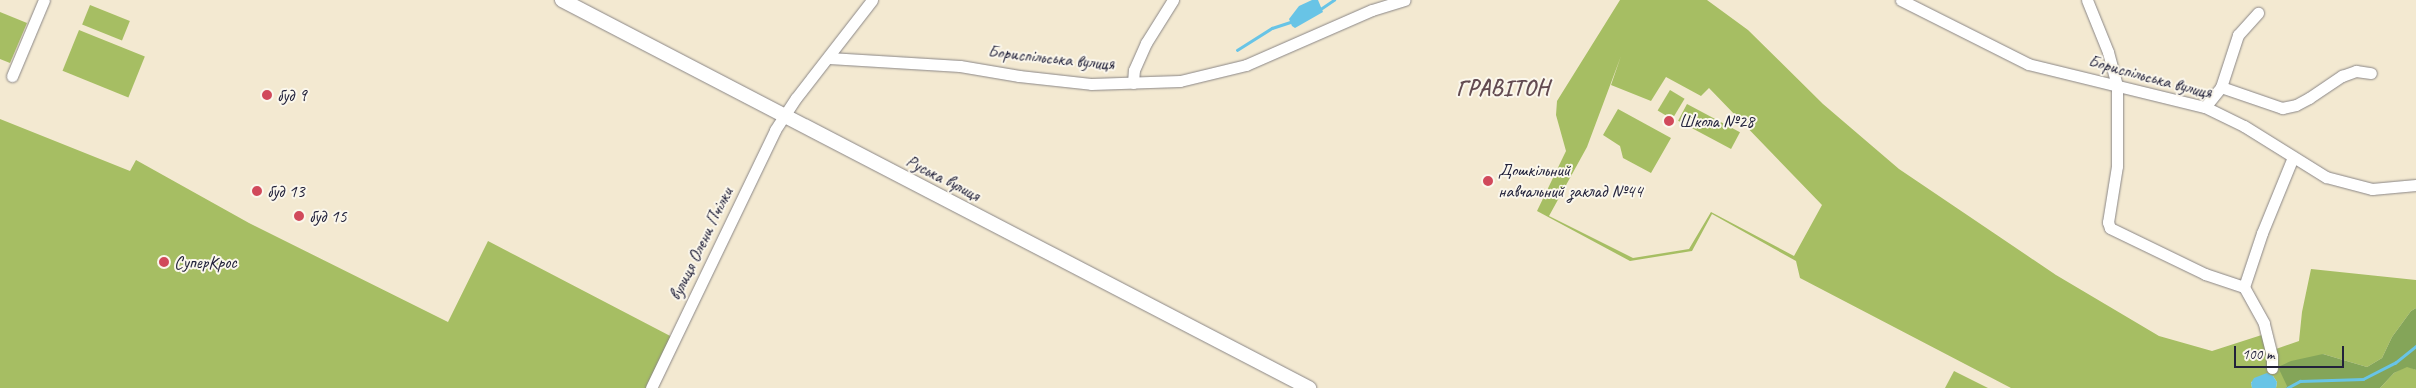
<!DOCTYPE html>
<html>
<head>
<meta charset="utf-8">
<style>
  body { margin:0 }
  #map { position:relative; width:2416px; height:388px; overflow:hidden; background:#f3e9d1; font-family:Caveat,sans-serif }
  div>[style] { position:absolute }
  .green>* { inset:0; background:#a6be63; transform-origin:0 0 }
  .forest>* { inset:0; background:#84a559 }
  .water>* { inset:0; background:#68c4e6 }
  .stream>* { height:2.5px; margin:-1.25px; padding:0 1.25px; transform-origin:1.25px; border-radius:1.25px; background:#68c4e6 }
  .roads { filter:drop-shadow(0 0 1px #8a8686) drop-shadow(0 0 1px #8a8686) }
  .minor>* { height:11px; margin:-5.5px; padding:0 5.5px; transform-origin:5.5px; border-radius:5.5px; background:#fff }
  .major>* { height:14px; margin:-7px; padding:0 7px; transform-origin:7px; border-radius:7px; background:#fff }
  .dots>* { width:14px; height:14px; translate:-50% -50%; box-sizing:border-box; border:2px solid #fbf7ec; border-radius:50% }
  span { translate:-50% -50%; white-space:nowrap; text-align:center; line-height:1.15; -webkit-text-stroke:4px #fbf7ec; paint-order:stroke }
  .street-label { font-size:18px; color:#22223b }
  .poi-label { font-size:18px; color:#22223b }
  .left { translate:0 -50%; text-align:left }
  .district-label { font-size:22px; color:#634b51; font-weight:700; letter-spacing:1px }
  .scale { position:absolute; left:2234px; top:346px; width:110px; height:22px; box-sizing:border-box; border:2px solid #22223b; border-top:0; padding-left:6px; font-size:15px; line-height:18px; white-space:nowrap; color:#22223b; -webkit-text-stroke:4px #fbf7ec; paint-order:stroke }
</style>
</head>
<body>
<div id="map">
  <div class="green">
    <i style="clip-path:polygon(evenodd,1620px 0,1707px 0,1748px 30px,1823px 104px,1899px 169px,2056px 275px,2159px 336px,2212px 351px,2271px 332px,2276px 349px,2299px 341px,2302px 312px,2311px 269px,2416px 280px,2416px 308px,2411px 311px,2392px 337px,2382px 358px,2367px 367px,2323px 354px,2285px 388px,2276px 388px,2277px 382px,2273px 376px,2251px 382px,2252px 388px,2011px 388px,1800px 278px,1796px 261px,1712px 214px,1692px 251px,1630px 261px,1537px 211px,1566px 151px,1556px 115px,1557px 101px,1620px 0,1621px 56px,1611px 85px,1651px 101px,1666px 77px,1701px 96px,1709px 88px,1822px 205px,1794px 256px,1711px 212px,1689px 249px,1633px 258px,1549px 216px,1587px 147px,1621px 56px)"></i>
    <i style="left:90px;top:5px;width:43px;height:21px;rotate:22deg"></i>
    <i style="clip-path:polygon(0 12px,27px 23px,10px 63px,0 59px)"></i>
    <i style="left:79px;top:30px;width:71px;height:44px;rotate:22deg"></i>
    <i style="left:1670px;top:90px;width:17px;height:24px;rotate:31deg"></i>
    <i style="left:1687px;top:104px;width:60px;height:19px;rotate:28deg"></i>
    <i style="clip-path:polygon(1618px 109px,1671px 138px,1651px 173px,1623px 158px,1620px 146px,1603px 135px)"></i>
    <i style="clip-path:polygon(0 119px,130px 171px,136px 160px,249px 223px,448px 322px,488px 241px,676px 339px,652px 388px,0 388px)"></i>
    <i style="clip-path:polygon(2407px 366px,2416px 370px,2416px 388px,2380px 388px,2394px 373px)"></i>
    <i style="clip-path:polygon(1954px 371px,1988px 388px,1945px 388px)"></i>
  </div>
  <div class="forest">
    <i style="clip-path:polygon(2416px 308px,2416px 370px,2407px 367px,2394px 373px,2380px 388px,2285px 388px,2287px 386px,2278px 367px,2291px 361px,2323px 354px,2367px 367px,2382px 358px,2392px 337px,2411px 311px)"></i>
  </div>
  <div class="water">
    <i style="clip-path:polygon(1312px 0,1318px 0,1323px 12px,1295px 28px,1292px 26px,1289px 19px,1299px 6px)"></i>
    <i style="clip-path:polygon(2267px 373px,2273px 376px,2277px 382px,2276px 388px,2252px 388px,2251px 383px,2254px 378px)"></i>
  </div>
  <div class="stream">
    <i style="left:1319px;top:10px;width:18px;rotate:-34deg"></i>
    <i style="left:1237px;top:50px;width:41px;rotate:-32.2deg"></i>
    <i style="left:1272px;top:28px;width:22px;rotate:-18deg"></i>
    <i style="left:2287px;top:388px;width:15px;rotate:-28deg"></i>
    <i style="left:2300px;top:381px;width:63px;rotate:-1.8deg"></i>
    <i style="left:2363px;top:379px;width:36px;rotate:-27deg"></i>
    <i style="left:2395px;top:363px;width:27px;rotate:-39deg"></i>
  </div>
  <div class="roads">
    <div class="minor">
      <i style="left:1901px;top:0;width:142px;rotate:26.7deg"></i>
      <i style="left:2028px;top:64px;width:182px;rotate:13.7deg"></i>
      <i style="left:2205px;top:107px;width:43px;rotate:26deg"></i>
      <i style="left:2244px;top:126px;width:97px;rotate:31.9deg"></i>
      <i style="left:2326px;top:177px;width:48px;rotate:14.6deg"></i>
      <i style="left:2372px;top:189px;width:44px;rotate:-5.2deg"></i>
      <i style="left:2087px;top:0;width:56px;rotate:68deg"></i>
      <i style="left:2108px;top:52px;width:34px;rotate:75deg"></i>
      <i style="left:2117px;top:85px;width:81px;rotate:90deg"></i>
      <i style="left:2117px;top:166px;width:57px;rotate:99.1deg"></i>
      <i style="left:2108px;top:222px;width:6px;rotate:72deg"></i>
      <i style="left:2110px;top:228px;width:106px;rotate:25.8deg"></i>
      <i style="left:2205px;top:274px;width:41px;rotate:18.4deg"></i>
      <i style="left:829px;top:58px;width:131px;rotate:3.5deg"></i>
      <i style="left:960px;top:66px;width:60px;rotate:9.6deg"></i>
      <i style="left:1019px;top:76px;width:72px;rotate:6.3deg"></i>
      <i style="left:1091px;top:84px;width:89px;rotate:-1.9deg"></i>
      <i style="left:1180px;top:81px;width:68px;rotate:-13.6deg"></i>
      <i style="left:1246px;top:65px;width:137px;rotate:-23.6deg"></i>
      <i style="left:1372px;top:10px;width:34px;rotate:-17deg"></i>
      <i style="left:12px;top:76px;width:82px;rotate:-67.2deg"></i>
      <i style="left:1133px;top:83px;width:13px;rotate:-86deg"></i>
      <i style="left:1134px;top:70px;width:30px;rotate:-66deg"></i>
      <i style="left:1146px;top:43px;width:51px;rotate:-57.9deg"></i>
      <i style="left:2221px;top:87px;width:65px;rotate:19deg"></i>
      <i style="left:2282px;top:108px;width:14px;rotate:-12deg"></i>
      <i style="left:2296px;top:105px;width:15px;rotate:-28deg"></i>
      <i style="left:2309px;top:98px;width:40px;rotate:-34deg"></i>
      <i style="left:2342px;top:76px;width:15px;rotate:-20deg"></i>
      <i style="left:2356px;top:71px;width:15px;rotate:8deg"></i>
      <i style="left:2205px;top:107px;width:26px;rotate:-51deg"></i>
      <i style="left:2221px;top:87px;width:55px;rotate:-71.9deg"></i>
      <i style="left:2238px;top:35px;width:30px;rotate:-48deg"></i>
      <i style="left:2272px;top:368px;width:12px;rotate:-90deg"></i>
      <i style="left:2272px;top:356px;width:34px;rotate:-104deg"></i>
      <i style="left:2264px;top:323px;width:41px;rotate:-119.1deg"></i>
      <i style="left:2244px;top:287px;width:57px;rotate:-71.6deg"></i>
      <i style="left:2262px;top:233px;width:82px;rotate:-67.8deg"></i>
      <i style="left:651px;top:388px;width:286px;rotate:-64.3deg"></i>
      <i style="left:775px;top:130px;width:38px;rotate:-57deg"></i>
      <i style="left:796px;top:98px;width:124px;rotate:-52.2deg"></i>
    </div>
    <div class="major">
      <i style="left:562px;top:0;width:842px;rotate:27.45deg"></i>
    </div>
  </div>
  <div class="dots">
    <i style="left:267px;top:95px;background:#d1495b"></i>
    <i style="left:1669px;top:121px;background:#d1495b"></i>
    <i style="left:1488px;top:181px;background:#d1495b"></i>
    <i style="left:257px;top:191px;background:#d1495b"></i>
    <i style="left:299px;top:216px;background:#d1495b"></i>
    <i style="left:164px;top:262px;background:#d1495b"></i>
  </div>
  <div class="street-label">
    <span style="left:1051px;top:58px;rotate:6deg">Бориспільська вулиця</span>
    <span style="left:2150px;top:77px;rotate:15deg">Бориспільська вулиця</span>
    <span style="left:943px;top:178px;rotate:27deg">Руська вулиця</span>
    <span style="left:701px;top:244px;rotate:-64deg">вулиця Олени Пчілки</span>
  </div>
  <div class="poi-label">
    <span class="left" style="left:277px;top:95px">буд 9</span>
    <span class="left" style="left:1679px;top:121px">Школа №28</span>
    <span class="left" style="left:1498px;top:181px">Дошкільний<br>навчальний заклад №44</span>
    <span class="left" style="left:267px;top:191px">буд 13</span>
    <span class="left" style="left:309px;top:216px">буд 15</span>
    <span class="left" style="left:174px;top:262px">СуперКрос</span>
  </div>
  <div class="district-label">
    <span style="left:1503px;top:89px">ГРАВІТОН</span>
  </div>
  <div class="scale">100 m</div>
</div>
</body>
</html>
